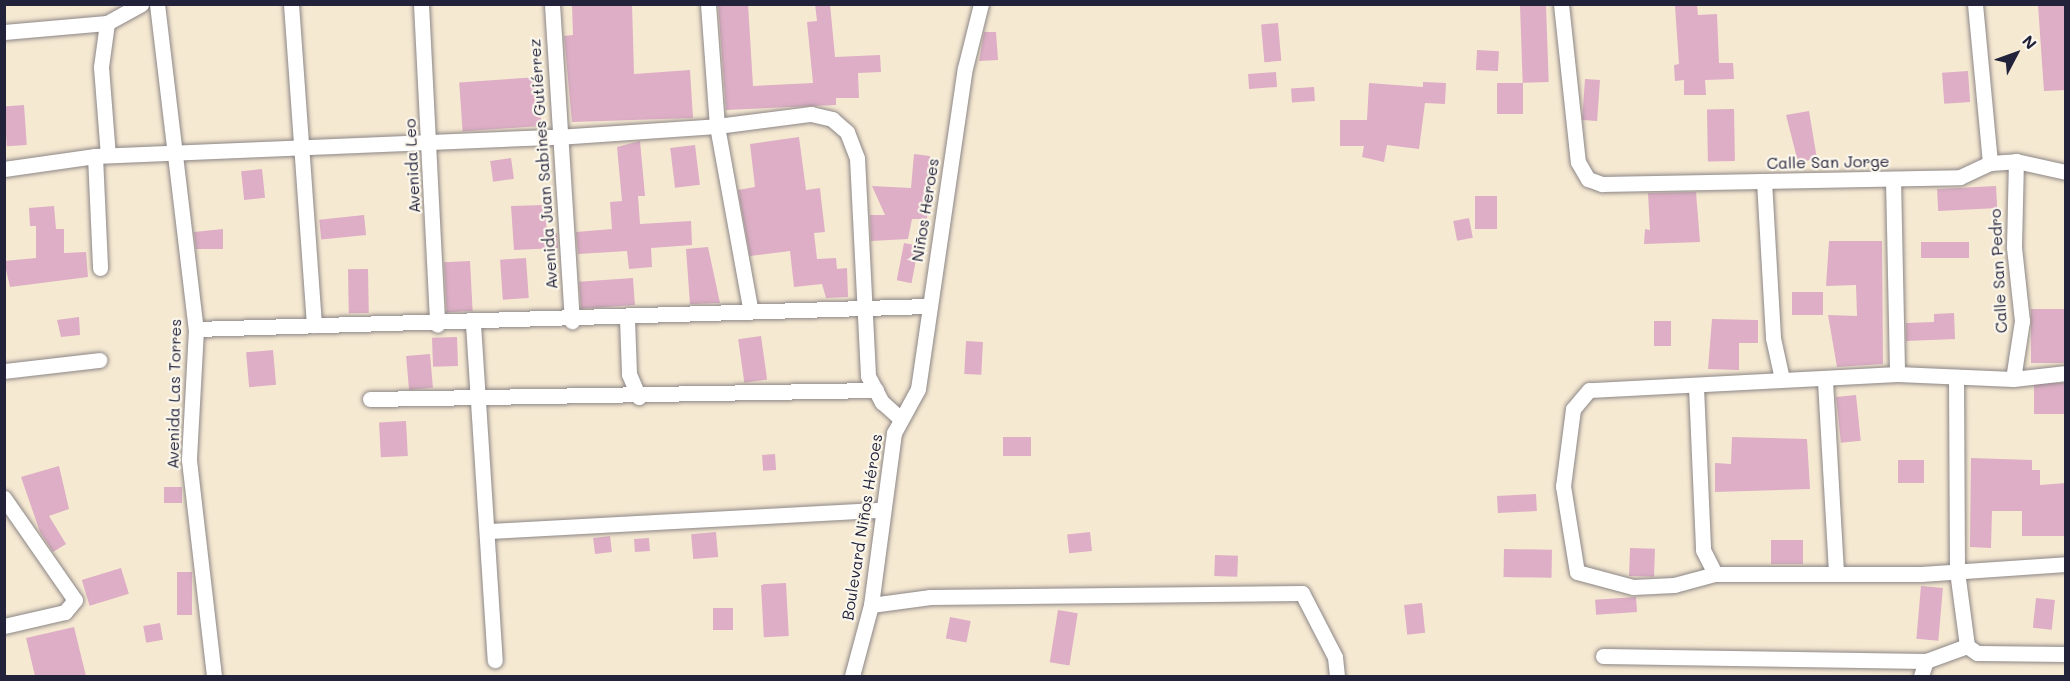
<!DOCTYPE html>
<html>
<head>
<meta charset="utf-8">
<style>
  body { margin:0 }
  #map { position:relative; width:2070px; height:681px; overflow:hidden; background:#f6e9d2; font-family:Mali,sans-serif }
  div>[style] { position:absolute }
  .building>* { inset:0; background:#ddaec5; transform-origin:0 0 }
  .roads { filter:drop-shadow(0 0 2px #8c8686) drop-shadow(0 0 2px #8c8686) }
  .street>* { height:15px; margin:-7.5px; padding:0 7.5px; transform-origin:7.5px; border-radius:7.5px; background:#fff }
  span { translate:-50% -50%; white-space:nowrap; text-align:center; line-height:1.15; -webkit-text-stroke:4.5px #fbf7ec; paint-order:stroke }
  .street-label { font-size:16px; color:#22223b }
  .frame { position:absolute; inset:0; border:6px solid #22223b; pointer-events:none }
  .north { position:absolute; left:1986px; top:24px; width:60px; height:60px; -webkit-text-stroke:4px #fbf7ec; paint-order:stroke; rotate:49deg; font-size:16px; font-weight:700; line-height:24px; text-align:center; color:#22223b }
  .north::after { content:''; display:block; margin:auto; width:21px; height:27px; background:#22223b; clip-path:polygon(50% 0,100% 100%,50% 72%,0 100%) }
</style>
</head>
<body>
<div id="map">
  <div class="building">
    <i style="clip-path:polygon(572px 4px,632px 4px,634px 74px,690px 70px,693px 118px,572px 122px,564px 36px,573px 35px)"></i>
    <i style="clip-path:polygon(718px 4px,748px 4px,753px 86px,813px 83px,807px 22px,817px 21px,815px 4px,830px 4px,835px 57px,880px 55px,881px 72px,858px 73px,859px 98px,836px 98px,836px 105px,726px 110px)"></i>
    <i style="clip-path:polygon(2064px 4px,2066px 90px,2044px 91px,2038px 5px)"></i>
    <i style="left:1546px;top:5px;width:77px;height:26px;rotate:88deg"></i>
    <i style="clip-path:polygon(1697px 5px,1698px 15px,1717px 14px,1719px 63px,1733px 63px,1734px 79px,1705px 80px,1706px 95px,1684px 95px,1684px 80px,1675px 81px,1674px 65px,1679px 64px,1675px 6px)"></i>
    <i style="left:1278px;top:23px;width:38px;height:17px;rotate:85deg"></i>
    <i style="clip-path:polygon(984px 32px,996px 32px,998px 60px,979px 61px)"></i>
    <i style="left:1477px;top:50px;width:22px;height:20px;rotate:3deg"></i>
    <i style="left:1968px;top:71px;width:31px;height:26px;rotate:86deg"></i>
    <i style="left:1276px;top:72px;width:15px;height:28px;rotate:86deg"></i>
    <i style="left:538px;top:77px;width:49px;height:79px;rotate:86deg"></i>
    <i style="left:1585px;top:79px;width:15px;height:41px;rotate:4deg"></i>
    <i style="clip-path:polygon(1423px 82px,1446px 83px,1445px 104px,1425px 103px,1419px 149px,1387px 145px,1384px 162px,1362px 157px,1364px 146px,1340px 146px,1340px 120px,1367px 120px,1369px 83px,1423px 87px)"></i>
    <i style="left:1497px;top:83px;width:26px;height:31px"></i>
    <i style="left:1314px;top:87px;width:14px;height:23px;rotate:86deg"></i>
    <i style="left:24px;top:105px;width:40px;height:20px;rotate:86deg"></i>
    <i style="left:1734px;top:109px;width:52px;height:27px;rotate:89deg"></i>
    <i style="clip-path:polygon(1809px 111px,1817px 159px,1798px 162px,1786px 115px)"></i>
    <i style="clip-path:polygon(799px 137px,806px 190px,820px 188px,821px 198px,825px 232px,814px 233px,817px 259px,836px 258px,837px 269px,847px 268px,848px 297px,826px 298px,822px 284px,794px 287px,790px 251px,750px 256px,738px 190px,755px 187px,750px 144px)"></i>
    <i style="clip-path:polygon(640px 141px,645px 196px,638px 196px,640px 224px,691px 221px,692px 245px,651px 248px,652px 267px,629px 269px,627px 251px,578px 254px,576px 232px,612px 229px,610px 202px,622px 201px,617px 147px)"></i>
    <i style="left:695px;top:145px;width:40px;height:25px;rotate:83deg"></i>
    <i style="clip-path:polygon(914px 154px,930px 156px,927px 219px,912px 219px,908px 239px,871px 241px,870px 215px,885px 215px,872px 186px,911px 188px)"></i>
    <i style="left:511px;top:158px;width:21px;height:21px;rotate:82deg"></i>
    <i style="left:262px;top:169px;width:29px;height:21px;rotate:84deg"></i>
    <i style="left:1996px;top:186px;width:22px;height:59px;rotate:87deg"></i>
    <i style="clip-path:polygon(1696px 192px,1700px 242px,1644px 244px,1645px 229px,1650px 230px,1648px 193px)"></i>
    <i style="left:1475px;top:196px;width:22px;height:33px"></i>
    <i style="clip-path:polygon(545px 205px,547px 234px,557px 233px,558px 248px,514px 250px,511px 206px)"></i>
    <i style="clip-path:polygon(54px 206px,56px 229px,64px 229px,64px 253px,86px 252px,88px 277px,10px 287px,4px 261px,36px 258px,36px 226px,30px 226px,29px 208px)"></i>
    <i style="left:364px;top:215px;width:20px;height:45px;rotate:84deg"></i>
    <i style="left:1469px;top:218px;width:20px;height:16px;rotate:79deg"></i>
    <i style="clip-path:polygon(223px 229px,223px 249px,196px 249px,194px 232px)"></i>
    <i style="clip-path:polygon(1829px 241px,1882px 241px,1883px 364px,1837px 367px,1828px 315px,1857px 316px,1856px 285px,1826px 286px)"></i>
    <i style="left:1969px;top:242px;width:16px;height:48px;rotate:90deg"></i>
    <i style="left:904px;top:243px;width:15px;height:38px;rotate:11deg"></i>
    <i style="clip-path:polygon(708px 247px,720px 303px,690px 304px,686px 249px)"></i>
    <i style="left:526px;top:258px;width:40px;height:26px;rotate:86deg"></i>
    <i style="left:470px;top:261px;width:50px;height:26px;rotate:87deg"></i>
    <i style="left:368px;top:269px;width:44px;height:20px;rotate:89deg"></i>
    <i style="left:633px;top:278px;width:27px;height:54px;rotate:86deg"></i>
    <i style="left:1823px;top:292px;width:23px;height:31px;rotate:90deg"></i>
    <i style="left:2066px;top:309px;width:54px;height:35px;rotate:90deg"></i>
    <i style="clip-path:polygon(1954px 313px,1955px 339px,1906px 341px,1906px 323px,1934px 322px,1934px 314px)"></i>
    <i style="clip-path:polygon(79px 317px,80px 335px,61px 337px,57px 320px)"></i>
    <i style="clip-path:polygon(1712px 319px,1758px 320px,1758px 343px,1739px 343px,1739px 370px,1708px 369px)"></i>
    <i style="left:1654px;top:321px;width:17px;height:25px"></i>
    <i style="left:761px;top:336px;width:44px;height:23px;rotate:82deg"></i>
    <i style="left:457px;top:337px;width:29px;height:25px;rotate:88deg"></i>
    <i style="left:966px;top:341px;width:17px;height:33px;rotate:3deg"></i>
    <i style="left:273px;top:350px;width:35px;height:27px;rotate:85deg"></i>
    <i style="left:430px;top:354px;width:34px;height:24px;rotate:85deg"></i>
    <i style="left:2066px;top:383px;width:31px;height:32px;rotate:90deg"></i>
    <i style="left:1856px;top:395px;width:46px;height:20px;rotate:84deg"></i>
    <i style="left:406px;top:421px;width:35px;height:27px;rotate:87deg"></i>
    <i style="left:1003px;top:437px;width:28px;height:19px"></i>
    <i style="clip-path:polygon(1732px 437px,1807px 439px,1810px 489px,1715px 492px,1715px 463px,1731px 464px)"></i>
    <i style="left:775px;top:454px;width:16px;height:13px;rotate:86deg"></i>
    <i style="clip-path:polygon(1971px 458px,2032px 460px,2032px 470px,2040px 470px,2040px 485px,2066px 483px,2066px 536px,2022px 536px,2022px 511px,1992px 511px,1991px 548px,1970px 547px)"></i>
    <i style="left:1898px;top:460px;width:26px;height:23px"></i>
    <i style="clip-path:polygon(59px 466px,69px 509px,49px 516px,66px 544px,53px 552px,40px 532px,21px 477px)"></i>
    <i style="left:182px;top:487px;width:16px;height:18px;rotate:90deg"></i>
    <i style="left:1536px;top:494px;width:17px;height:39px;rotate:87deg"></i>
    <i style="left:716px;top:532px;width:25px;height:25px;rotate:85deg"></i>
    <i style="left:1090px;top:532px;width:19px;height:23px;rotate:84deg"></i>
    <i style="left:610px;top:536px;width:16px;height:17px;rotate:83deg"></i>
    <i style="left:649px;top:538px;width:13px;height:15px;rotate:86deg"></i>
    <i style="left:1803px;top:540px;width:24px;height:32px;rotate:90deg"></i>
    <i style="left:1630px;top:548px;width:25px;height:28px;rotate:2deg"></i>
    <i style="left:1504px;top:549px;width:48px;height:28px;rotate:1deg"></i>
    <i style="left:1215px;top:555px;width:23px;height:21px;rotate:2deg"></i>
    <i style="left:121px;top:568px;width:27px;height:41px;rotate:73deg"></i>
    <i style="left:177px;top:572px;width:15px;height:43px"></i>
    <i style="left:786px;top:583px;width:53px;height:25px;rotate:87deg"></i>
    <i style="left:1921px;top:586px;width:22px;height:53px;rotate:5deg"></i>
    <i style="left:1636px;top:597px;width:15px;height:41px;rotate:86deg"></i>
    <i style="left:2036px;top:598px;width:19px;height:30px;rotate:6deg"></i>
    <i style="left:1422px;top:603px;width:30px;height:18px;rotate:84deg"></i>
    <i style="left:713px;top:608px;width:20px;height:22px"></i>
    <i style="left:1058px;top:610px;width:20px;height:53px;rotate:9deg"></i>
    <i style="left:950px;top:617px;width:21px;height:22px;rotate:11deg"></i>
    <i style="left:160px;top:623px;width:17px;height:17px;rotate:80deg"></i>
    <i style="clip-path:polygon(74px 627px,86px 676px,35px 676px,26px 638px)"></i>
  </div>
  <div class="roads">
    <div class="street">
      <i style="left:157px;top:4px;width:327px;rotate:83.2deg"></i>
      <i style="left:196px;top:329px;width:131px;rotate:93.1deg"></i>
      <i style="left:189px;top:460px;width:217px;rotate:83.4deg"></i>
      <i style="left:291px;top:4px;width:322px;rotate:85.9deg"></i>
      <i style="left:421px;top:4px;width:321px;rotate:87.1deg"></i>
      <i style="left:552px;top:4px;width:318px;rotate:86.4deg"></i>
      <i style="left:708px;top:4px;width:122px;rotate:85.8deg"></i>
      <i style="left:717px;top:126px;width:185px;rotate:79.7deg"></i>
      <i style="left:1561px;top:4px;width:159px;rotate:83.9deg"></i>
      <i style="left:1578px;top:162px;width:20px;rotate:60deg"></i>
      <i style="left:1588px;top:179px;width:15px;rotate:20deg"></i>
      <i style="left:1602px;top:184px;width:358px;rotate:-1.1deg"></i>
      <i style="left:1960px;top:177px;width:33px;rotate:-25deg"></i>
      <i style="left:1990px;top:163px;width:26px;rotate:-4deg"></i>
      <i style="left:2016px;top:161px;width:51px;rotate:12.4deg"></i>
      <i style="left:1975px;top:4px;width:160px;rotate:84.6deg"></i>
      <i style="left:107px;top:23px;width:44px;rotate:97.8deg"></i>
      <i style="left:101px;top:67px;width:88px;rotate:85.5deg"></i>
      <i style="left:4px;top:32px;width:103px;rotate:-5deg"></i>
      <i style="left:107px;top:23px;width:39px;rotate:-29deg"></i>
      <i style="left:95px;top:156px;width:112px;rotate:87.4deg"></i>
      <i style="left:4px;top:169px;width:92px;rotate:-8.1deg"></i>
      <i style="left:95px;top:156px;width:462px;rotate:-2.4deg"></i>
      <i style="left:557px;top:137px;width:160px;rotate:-3.9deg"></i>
      <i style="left:717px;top:126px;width:95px;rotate:-7.3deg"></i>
      <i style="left:811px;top:114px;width:22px;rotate:13deg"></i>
      <i style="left:832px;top:119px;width:20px;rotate:41deg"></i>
      <i style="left:847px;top:132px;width:28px;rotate:69deg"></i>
      <i style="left:857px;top:158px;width:218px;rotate:87.1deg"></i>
      <i style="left:868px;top:376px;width:30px;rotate:62deg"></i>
      <i style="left:882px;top:402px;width:25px;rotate:42deg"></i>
      <i style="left:1893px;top:179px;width:195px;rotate:88.8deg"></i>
      <i style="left:1764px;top:181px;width:157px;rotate:86.7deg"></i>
      <i style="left:1773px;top:338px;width:42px;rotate:77.6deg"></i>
      <i style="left:627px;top:319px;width:55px;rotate:87.9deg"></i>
      <i style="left:629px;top:374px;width:25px;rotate:67deg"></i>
      <i style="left:473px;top:324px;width:337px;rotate:86.3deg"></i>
      <i style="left:196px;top:329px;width:732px;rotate:-1.8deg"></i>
      <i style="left:4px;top:371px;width:96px;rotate:-6.6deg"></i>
      <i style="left:2066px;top:373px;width:53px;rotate:173.5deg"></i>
      <i style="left:2013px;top:379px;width:116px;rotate:-177.5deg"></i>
      <i style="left:1897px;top:374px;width:308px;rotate:177deg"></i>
      <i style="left:1589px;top:390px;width:25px;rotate:130deg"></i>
      <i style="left:1573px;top:409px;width:78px;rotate:97.4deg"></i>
      <i style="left:1563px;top:486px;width:87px;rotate:80.8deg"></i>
      <i style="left:1577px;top:572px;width:58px;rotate:15deg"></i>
      <i style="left:1633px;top:587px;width:41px;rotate:-2.8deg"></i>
      <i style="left:1674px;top:585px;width:42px;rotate:-15deg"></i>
      <i style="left:1715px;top:574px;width:206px"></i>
      <i style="left:1921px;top:574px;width:145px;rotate:-3.9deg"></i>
      <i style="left:1956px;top:378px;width:193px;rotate:89.7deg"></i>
      <i style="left:1957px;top:571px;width:76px;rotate:82.4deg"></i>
      <i style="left:2013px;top:379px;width:59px;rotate:-81.2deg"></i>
      <i style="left:2022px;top:321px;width:74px;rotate:-96.2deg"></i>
      <i style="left:2014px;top:247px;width:86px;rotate:-88.7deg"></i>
      <i style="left:1825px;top:381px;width:189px;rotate:86.7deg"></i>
      <i style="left:1696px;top:387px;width:163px;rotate:87.5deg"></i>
      <i style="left:1703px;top:550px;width:27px;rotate:63deg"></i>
      <i style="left:370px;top:399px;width:506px;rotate:-1.02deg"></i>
      <i style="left:4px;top:498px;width:124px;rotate:55.2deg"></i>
      <i style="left:75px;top:600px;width:16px;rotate:130deg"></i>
      <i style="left:65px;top:612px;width:63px;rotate:167.1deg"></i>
      <i style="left:488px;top:531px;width:395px;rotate:-3.1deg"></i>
      <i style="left:871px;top:605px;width:60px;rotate:-7.7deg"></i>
      <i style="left:930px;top:597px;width:372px;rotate:-0.6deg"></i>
      <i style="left:1302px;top:593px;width:72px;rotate:62.7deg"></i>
      <i style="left:1335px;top:657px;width:19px;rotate:84deg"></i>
      <i style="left:1603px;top:656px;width:323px;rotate:0.9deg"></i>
      <i style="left:1926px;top:661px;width:44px;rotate:-20.1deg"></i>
      <i style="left:1967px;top:646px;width:12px;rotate:35deg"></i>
      <i style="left:1977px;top:653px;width:89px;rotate:0.6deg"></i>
      <i style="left:852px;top:676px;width:73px;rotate:-75deg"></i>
      <i style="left:871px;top:605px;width:174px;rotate:-82.4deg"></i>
      <i style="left:894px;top:433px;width:50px;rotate:-61.4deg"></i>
      <i style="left:918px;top:389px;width:324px;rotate:-81.7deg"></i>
      <i style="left:965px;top:68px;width:66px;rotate:-76deg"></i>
      <i style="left:1921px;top:676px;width:16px;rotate:-72deg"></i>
    </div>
  </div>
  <div class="street-label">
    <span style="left:1828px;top:162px;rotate:-1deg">Calle San Jorge</span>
    <span style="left:543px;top:164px;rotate:-94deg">Avenida Juan Sabines Gutiérrez</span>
    <span style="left:412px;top:166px;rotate:-93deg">Avenida Leo</span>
    <span style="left:925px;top:210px;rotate:-81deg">Niños Heroes</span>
    <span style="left:1998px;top:271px;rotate:-93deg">Calle San Pedro</span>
    <span style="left:174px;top:394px;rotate:-89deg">Avenida Las Torres</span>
    <span style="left:862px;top:527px;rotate:-81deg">Boulevard Niños Héroes</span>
  </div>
  <div class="frame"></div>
  <div class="north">N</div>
</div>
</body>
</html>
